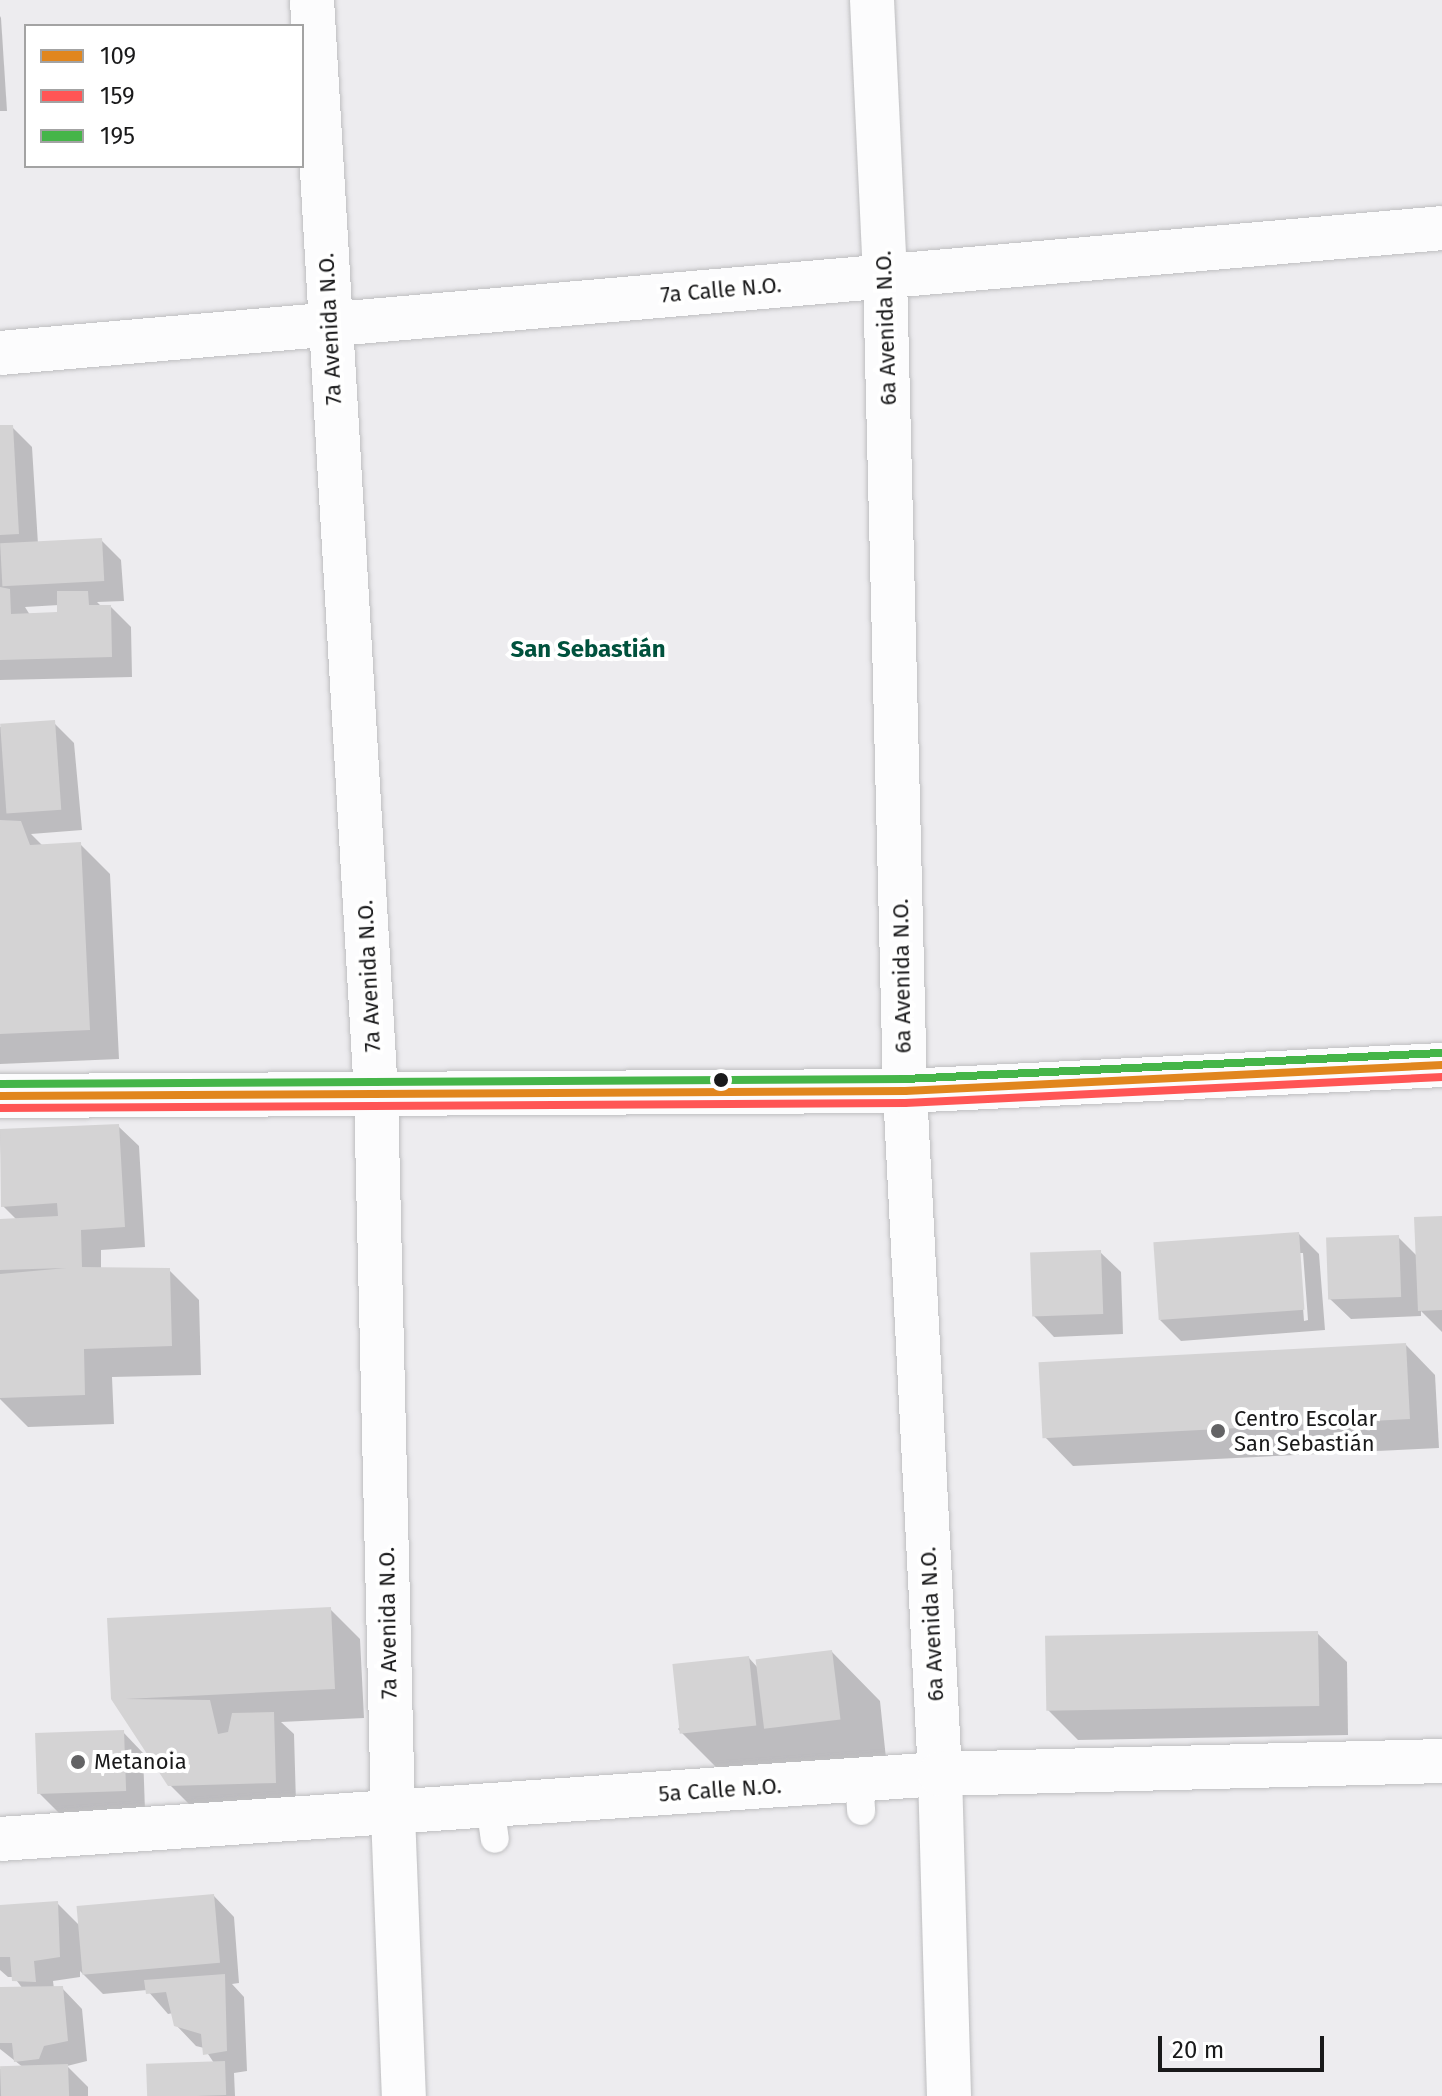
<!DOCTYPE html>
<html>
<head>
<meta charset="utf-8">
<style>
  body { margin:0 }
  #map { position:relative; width:1442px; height:2096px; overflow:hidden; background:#edecef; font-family:"Fira Sans",sans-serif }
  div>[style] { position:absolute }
  .shadow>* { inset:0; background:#0003 }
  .building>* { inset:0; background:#d4d3d4; transform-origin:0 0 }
  .roads { filter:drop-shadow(0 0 2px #bebec0) drop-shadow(0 0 2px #bebec0) }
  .service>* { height:28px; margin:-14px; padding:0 14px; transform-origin:14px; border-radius:14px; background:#fcfcfd }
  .minor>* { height:44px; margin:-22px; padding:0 22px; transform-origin:22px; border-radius:22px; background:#fcfcfd }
  .tertiary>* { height:44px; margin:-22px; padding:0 22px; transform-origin:22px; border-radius:22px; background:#fcfcfd }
  .bus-1>* { height:8px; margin:-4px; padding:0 4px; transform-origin:4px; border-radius:4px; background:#e1861e }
  .bus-2>* { height:8px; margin:-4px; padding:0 4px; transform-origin:4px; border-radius:4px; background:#f55 }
  .bus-3>* { height:8px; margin:-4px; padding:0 4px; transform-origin:4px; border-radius:4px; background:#45b549 }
  .dots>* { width:22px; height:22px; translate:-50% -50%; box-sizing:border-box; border:4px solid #fff; border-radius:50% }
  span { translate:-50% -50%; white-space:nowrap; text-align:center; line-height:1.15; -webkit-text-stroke:8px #fff; paint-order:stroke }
  .street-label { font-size:22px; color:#19191a }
  .poi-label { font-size:22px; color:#19191a }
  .left { translate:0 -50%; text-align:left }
  .neighbourhood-label { font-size:24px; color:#00523d; font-weight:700 }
  .legend { position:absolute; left:24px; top:24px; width:280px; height:144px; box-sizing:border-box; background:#fff; border:2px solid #a3a3a3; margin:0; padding:10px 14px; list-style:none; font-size:24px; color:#19191a }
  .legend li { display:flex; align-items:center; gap:16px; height:40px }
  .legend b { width:40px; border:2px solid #a3a3a3 }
  .scale { position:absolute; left:1158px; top:2036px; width:166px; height:36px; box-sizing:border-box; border:4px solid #19191a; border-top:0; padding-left:10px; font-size:24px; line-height:28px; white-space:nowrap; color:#19191a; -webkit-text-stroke:6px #fff; paint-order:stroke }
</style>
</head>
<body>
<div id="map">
  <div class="shadow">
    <i style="clip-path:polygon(0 16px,1px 18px,7px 111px,0 111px)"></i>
    <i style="clip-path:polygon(evenodd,0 427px,12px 427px,32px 447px,38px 544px,101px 540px,121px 560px,124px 601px,97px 602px,102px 607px,111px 607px,131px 627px,132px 677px,0 680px,0 427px,59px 605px,59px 614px,30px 615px,25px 607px,59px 605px)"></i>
    <i style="clip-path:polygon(54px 723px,74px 743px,82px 830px,31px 834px,43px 846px,80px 844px,110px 874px,119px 1059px,0 1064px,0 727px)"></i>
    <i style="clip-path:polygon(118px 1126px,139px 1146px,145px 1247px,101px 1250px,101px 1269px,169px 1270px,199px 1300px,201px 1375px,112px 1377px,114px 1424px,28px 1427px,0 1399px,0 1221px,17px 1220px,3px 1206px,0 1131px)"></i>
    <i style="clip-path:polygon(1442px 1218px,1442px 1332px,1421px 1311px,1421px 1316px,1351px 1319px,1330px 1299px,1398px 1237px,1418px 1257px)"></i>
    <i style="clip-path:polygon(evenodd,1299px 1234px,1319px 1254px,1325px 1330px,1181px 1341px,1160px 1320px,1299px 1234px,1299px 1253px,1303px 1253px,1308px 1320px,1304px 1321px,1299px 1253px)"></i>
    <i style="clip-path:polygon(1100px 1252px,1121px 1272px,1123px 1334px,1054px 1337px,1034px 1316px)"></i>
    <i style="clip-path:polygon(1406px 1345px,1435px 1375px,1439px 1448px,1073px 1466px,1044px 1436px)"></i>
    <i style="clip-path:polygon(330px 1609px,360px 1639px,364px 1718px,281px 1722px,294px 1734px,296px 1803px,190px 1805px,169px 1784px,113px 1699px)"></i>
    <i style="clip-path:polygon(1317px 1633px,1347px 1662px,1348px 1735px,1078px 1740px,1048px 1710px)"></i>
    <i style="clip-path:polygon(832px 1652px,880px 1701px,887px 1768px,726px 1777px,678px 1729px,749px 1658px,758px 1668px)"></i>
    <i style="clip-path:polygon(123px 1732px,143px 1753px,145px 1811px,59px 1813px,39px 1793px)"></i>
    <i style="clip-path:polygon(214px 1896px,234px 1917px,239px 1983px,232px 1984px,244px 1997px,247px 2071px,234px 2073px,235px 2096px,151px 2096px,148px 2065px,214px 2063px,204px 2048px,196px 2046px,176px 2025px,173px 2013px,168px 2014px,147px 1990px,103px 1994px,80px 1971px,80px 1977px,53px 1981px,54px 1989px,62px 1988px,82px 2009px,87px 2061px,67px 2066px,88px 2087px,88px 2096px,0 2096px,0 2069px,24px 2068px,0 2049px,0 1989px,23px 1989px,14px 1977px,8px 1977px,0 1970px,0 1907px,57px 1903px,80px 1926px)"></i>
  </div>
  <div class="building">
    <i style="clip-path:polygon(0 425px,13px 425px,19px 534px,0 535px)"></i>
    <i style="left:102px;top:538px;width:43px;height:102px;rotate:87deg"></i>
    <i style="clip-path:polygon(0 587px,10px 589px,11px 614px,57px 612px,57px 591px,88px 591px,89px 605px,111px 605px,112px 657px,0 660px)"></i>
    <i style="left:55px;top:720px;width:90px;height:55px;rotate:86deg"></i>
    <i style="clip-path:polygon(0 820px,21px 821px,30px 845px,81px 842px,90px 1030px,0 1034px)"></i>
    <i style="clip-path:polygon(119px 1124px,125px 1227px,81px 1230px,82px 1267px,170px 1268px,172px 1346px,84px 1349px,85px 1395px,0 1398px,0 1274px,66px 1268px,0 1270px,0 1219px,58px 1216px,57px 1203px,1px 1207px,0 1129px)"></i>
    <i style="clip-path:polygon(1442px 1216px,1442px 1310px,1418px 1311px,1414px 1217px)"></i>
    <i style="left:1299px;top:1232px;width:78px;height:146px;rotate:86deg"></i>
    <i style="left:1399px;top:1235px;width:62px;height:73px;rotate:88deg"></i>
    <i style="left:1101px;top:1250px;width:64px;height:71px;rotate:88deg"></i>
    <i style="left:1406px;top:1343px;width:76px;height:368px;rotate:87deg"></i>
    <i style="clip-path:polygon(331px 1607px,335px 1689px,125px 1699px,210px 1700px,218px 1734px,228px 1732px,232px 1713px,274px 1712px,276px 1783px,168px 1786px,111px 1699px,107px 1618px)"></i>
    <i style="left:1318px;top:1631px;width:75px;height:273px;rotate:89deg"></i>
    <i style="left:832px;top:1650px;width:70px;height:77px;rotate:83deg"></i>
    <i style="left:749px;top:1656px;width:70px;height:77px;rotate:84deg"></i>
    <i style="left:124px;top:1730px;width:61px;height:89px;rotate:88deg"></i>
    <i style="left:214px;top:1894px;width:69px;height:138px;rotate:85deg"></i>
    <i style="clip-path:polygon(58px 1901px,60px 1957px,34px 1961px,36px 1982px,12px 1981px,10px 1957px,0 1957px,0 1905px)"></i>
    <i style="clip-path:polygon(225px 1974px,227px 2051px,203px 2055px,201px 2034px,174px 2026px,166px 1992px,146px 1994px,144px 1980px)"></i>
    <i style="clip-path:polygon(63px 1986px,68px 2041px,44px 2046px,39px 2059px,14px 2062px,12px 2043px,0 2043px,0 1987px)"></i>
    <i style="left:225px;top:2061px;width:34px;height:79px;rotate:88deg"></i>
    <i style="left:68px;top:2064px;width:32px;height:68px;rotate:88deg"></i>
  </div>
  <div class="roads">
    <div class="service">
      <i style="left:859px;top:1780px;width:31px;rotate:86deg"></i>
      <i style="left:490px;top:1805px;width:34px;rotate:82deg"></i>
    </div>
    <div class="minor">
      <i style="left:312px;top:0;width:1096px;rotate:86.65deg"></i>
      <i style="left:376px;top:1094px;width:720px;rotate:88.65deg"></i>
      <i style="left:393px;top:1814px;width:282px;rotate:87.8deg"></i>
      <i style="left:872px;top:0;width:276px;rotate:87.3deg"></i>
      <i style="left:885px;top:276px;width:815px;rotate:88.59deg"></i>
      <i style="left:905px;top:1091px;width:684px;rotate:87.07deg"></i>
      <i style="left:940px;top:1774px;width:322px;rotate:88.4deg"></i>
      <i style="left:0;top:353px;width:1447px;rotate:-4.95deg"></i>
      <i style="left:0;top:1839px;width:942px;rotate:-3.96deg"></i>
      <i style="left:940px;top:1774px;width:502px;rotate:-1.48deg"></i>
    </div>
    <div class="tertiary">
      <i style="left:0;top:1096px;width:905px;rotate:-0.32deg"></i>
      <i style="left:905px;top:1091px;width:538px;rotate:-2.77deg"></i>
    </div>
  </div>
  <div class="bus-1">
    <i style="left:0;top:1096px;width:905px;rotate:-0.32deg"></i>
    <i style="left:905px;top:1091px;width:538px;rotate:-2.77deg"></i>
  </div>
  <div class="bus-2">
    <i style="left:0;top:1108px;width:905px;rotate:-0.32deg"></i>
    <i style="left:905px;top:1103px;width:538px;rotate:-2.77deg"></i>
  </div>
  <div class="bus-3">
    <i style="left:0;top:1084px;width:905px;rotate:-0.32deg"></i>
    <i style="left:905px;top:1079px;width:537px;rotate:-2.78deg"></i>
  </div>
  <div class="dots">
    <i style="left:721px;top:1080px;background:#19191a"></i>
    <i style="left:1218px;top:1431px;background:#636365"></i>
    <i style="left:78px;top:1762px;background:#636365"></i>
  </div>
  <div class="street-label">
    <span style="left:721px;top:290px;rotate:-5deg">7a Calle N.O.</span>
    <span style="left:886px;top:328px;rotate:-92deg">6a Avenida N.O.</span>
    <span style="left:330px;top:329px;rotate:-93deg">7a Avenida N.O.</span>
    <span style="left:369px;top:976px;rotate:-93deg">7a Avenida N.O.</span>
    <span style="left:902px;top:976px;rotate:-91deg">6a Avenida N.O.</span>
    <span style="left:388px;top:1623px;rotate:-91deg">7a Avenida N.O.</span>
    <span style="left:932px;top:1624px;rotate:-93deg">6a Avenida N.O.</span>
    <span style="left:720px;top:1790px;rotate:-4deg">5a Calle N.O.</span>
  </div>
  <div class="poi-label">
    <span class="left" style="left:1234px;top:1431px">Centro Escolar<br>San Sebastián</span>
    <span class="left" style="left:94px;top:1762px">Metanoia</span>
  </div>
  <div class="neighbourhood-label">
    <span style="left:588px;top:650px">San Sebastián</span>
  </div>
  <ul class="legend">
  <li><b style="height:10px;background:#e1861e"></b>109</li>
  <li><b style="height:10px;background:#f55"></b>159</li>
  <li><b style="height:10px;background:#45b549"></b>195</li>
  </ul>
  <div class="scale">20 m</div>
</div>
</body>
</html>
